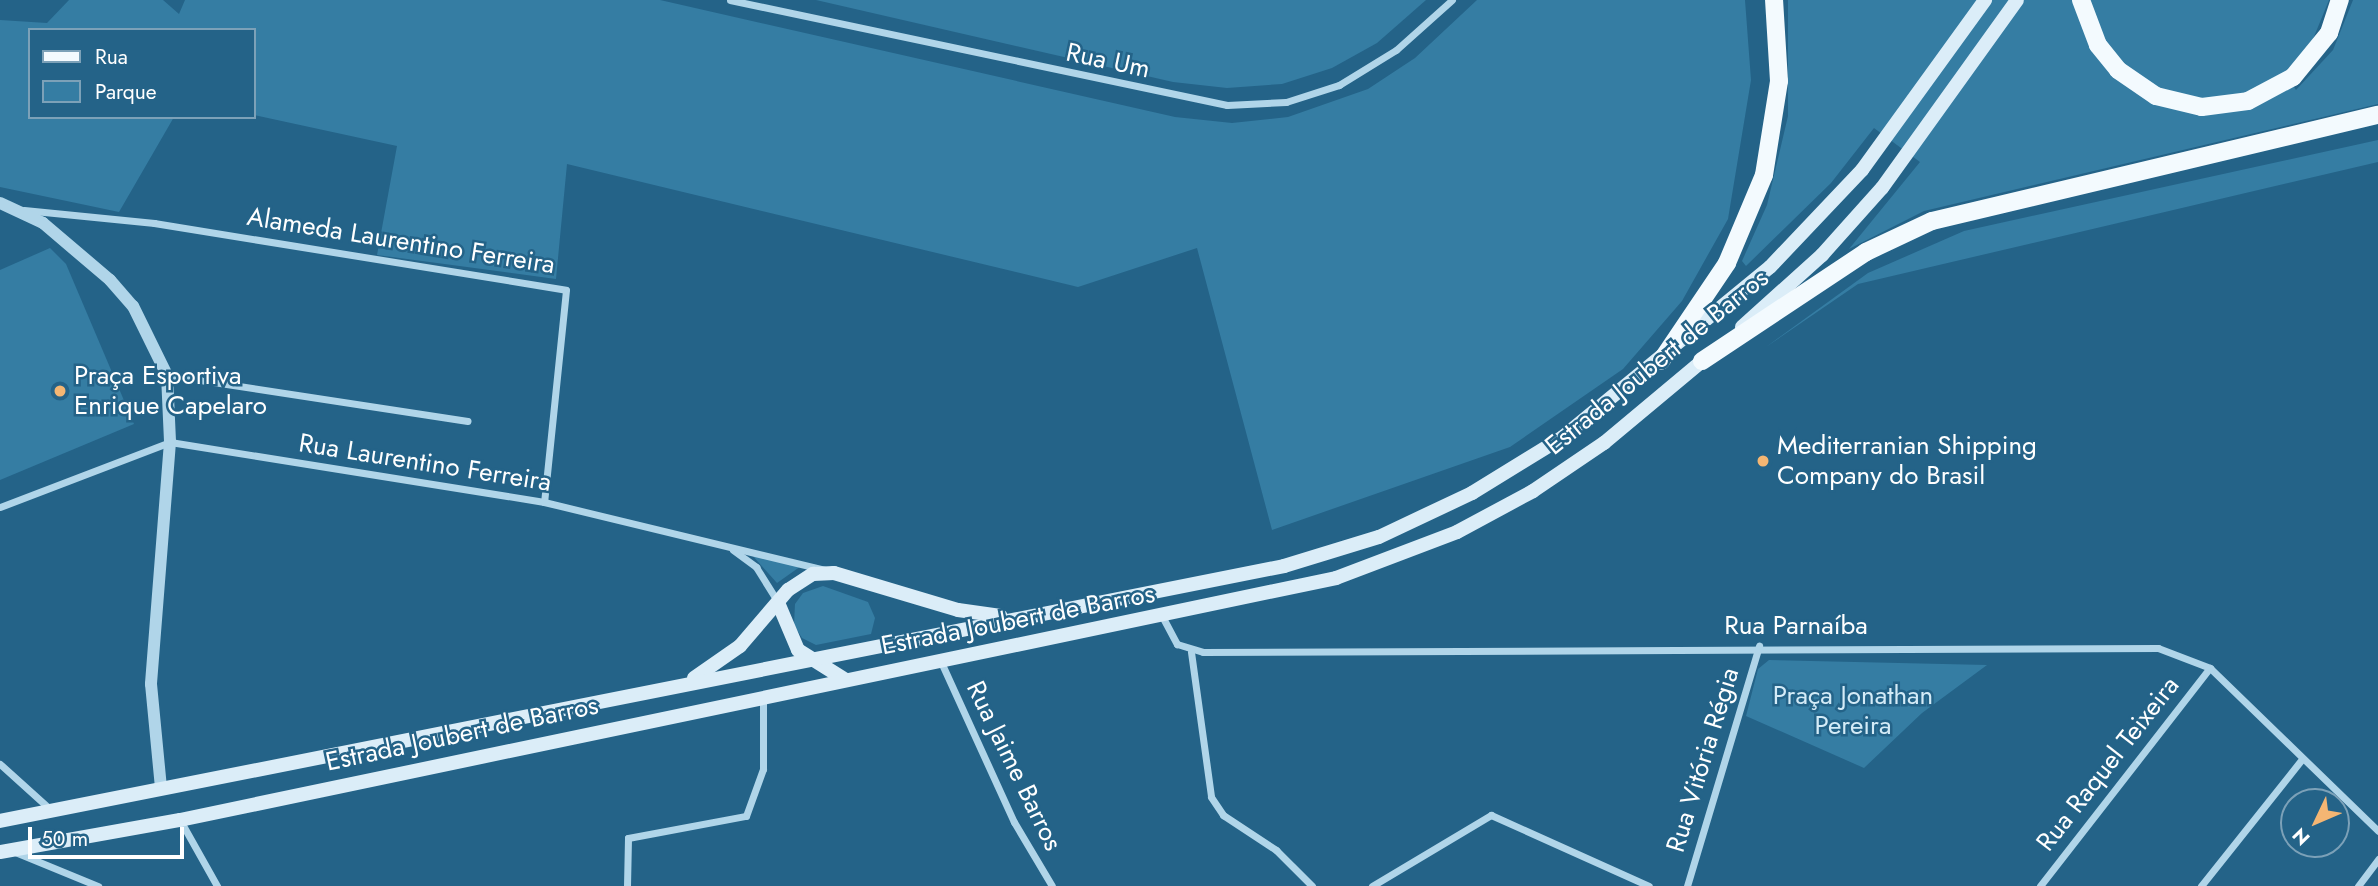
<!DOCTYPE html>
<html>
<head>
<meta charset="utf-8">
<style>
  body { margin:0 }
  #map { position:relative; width:2378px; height:886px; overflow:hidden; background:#246388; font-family:Jost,sans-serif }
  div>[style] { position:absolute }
  .green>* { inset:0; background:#357da3 }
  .minor>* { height:7px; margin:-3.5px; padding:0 3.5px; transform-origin:3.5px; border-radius:3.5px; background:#b0d5e9 }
  .tertiary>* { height:12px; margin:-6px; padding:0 6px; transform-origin:6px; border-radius:6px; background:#b0d5e9 }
  .secondary>* { height:14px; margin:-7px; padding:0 7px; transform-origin:7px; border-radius:7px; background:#dbedf8 }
  .primary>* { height:18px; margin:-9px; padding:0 9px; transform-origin:9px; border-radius:9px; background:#f3fafe }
  .dots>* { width:19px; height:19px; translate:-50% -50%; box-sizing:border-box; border:4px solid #246388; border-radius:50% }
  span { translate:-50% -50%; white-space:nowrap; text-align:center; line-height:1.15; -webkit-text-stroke:5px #246388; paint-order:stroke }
  .street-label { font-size:26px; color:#fff }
  .poi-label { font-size:26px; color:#fff }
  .left { translate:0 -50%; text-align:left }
  .park-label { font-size:26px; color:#d4ebf7 }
  .legend { position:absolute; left:28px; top:28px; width:228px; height:91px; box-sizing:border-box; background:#246388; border:2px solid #7ca1b8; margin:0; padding:9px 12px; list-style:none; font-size:21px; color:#fff }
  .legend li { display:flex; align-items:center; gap:14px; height:35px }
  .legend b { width:35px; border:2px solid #7ca1b8 }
  .north { position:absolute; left:2280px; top:788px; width:70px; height:70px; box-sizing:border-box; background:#246388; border:2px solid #7ca1b8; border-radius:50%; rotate:226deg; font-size:19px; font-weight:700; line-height:28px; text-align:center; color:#fff }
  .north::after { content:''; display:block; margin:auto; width:24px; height:32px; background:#f4b673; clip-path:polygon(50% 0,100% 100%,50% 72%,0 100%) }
  .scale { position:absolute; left:28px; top:827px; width:156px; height:32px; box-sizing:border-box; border:4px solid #fff; border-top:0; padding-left:9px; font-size:21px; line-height:24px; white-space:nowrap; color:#fff; -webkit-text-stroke:5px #246388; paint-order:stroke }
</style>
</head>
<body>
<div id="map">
  <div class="green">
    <i style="clip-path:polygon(69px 0,163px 0,179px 14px,185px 0,660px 0,1175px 117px,1232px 123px,1288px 117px,1368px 89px,1415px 58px,1477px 0,1745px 0,1751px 80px,1728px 219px,1682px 301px,1623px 369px,1510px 447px,1272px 530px,1197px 248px,1078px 287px,567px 164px,556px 279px,377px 255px,397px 146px,254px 115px,254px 30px,30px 30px,30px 117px,174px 117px,119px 212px,0 187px,0 20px,47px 23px)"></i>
    <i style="clip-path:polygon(816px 0,1426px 0,1377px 43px,1332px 68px,1282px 84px,1227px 88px,1173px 82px)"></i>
    <i style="clip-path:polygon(1788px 0,2329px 0,2311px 44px,2284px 73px,2296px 90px,2333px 50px,2353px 0,2378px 0,2378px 104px,1924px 211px,1849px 249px,1920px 162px,1874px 128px,1831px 183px,1746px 266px,1742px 261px,1767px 205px,1788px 116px)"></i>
    <i style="clip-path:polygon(2378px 140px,2378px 162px,1858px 284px,1766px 347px,1868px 273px,1964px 231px)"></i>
    <i style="clip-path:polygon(50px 248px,66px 264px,134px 424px,0 480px,0 270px)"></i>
    <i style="clip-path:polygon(752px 555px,801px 566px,777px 583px)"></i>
    <i style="clip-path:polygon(823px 586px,868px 602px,875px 618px,871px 634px,816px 645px,802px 638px,794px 625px,795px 604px,803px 593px)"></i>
    <i style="clip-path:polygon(1769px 660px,1987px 665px,1922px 713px,1864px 768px,1746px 716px,1758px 669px)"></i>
  </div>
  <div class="minor">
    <i style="left:730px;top:0;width:508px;rotate:11.93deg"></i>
    <i style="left:1227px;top:105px;width:59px;rotate:-2.9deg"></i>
    <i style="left:1286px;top:102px;width:56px;rotate:-17.8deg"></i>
    <i style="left:1339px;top:85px;width:67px;rotate:-31.6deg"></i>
    <i style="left:1396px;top:50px;width:75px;rotate:-41.8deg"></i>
    <i style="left:24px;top:210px;width:131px;rotate:5.7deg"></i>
    <i style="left:154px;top:223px;width:417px;rotate:9.2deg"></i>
    <i style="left:566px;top:290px;width:213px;rotate:95.9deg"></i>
    <i style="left:167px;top:375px;width:304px;rotate:8.7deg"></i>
    <i style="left:0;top:507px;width:182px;rotate:-20.9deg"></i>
    <i style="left:170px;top:442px;width:379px;rotate:9.1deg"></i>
    <i style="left:544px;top:502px;width:289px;rotate:13.6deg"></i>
    <i style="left:733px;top:550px;width:29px;rotate:36deg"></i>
    <i style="left:756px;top:567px;width:40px;rotate:58deg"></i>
    <i style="left:1162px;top:616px;width:32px;rotate:62deg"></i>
    <i style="left:1177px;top:644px;width:27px;rotate:17deg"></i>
    <i style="left:1203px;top:652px;width:955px;rotate:-0.24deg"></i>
    <i style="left:2158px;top:648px;width:56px;rotate:21deg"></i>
    <i style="left:2210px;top:668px;width:234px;rotate:44.1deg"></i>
    <i style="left:1191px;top:652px;width:146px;rotate:82.1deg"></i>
    <i style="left:1211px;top:797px;width:22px;rotate:56deg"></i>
    <i style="left:1223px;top:815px;width:64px;rotate:33.4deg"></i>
    <i style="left:1276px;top:850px;width:51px;rotate:45deg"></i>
    <i style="left:941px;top:662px;width:176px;rotate:65.5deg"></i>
    <i style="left:1014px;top:822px;width:74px;rotate:59.3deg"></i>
    <i style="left:0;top:764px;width:70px;rotate:42.1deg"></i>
    <i style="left:180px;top:820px;width:76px;rotate:60.7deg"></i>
    <i style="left:15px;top:852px;width:90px;rotate:22.3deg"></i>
    <i style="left:627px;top:886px;width:48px;rotate:-88.8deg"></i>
    <i style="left:628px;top:838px;width:120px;rotate:-10.6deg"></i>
    <i style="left:746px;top:816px;width:50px;rotate:-70.1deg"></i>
    <i style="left:763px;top:769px;width:73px;rotate:-90deg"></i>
    <i style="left:1372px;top:886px;width:139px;rotate:-30.8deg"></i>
    <i style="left:1491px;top:815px;width:173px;rotate:24.2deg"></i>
    <i style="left:1687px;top:886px;width:251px;rotate:-73.3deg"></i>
    <i style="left:2040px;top:886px;width:276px;rotate:-52.1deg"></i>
    <i style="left:2201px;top:886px;width:162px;rotate:-51.5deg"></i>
    <i style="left:2358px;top:886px;width:34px;rotate:-53deg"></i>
  </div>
  <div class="tertiary">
    <i style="left:0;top:203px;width:47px;rotate:24.9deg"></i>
    <i style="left:43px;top:223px;width:88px;rotate:40.4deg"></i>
    <i style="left:110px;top:280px;width:35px;rotate:49deg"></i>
    <i style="left:133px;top:306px;width:77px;rotate:63.8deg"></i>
    <i style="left:167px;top:375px;width:67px;rotate:87.4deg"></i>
    <i style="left:170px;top:442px;width:243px;rotate:94.5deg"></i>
    <i style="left:151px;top:684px;width:103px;rotate:84.5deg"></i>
  </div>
  <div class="secondary">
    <i style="left:1742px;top:327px;width:108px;rotate:-42deg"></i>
    <i style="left:1822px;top:255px;width:90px;rotate:-48.2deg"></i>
    <i style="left:1882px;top:188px;width:231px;rotate:-54.3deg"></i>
    <i style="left:779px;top:605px;width:49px;rotate:67.1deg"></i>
    <i style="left:798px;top:650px;width:54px;rotate:32.2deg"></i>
    <i style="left:694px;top:678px;width:56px;rotate:-34.8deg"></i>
    <i style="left:740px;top:646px;width:74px;rotate:-49.4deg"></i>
    <i style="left:788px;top:590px;width:30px;rotate:-33deg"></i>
    <i style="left:813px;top:574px;width:21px;rotate:-3deg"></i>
    <i style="left:834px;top:573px;width:129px;rotate:16.6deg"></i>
    <i style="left:958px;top:610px;width:43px;rotate:7.9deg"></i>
    <i style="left:0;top:821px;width:1309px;rotate:-11.23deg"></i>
    <i style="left:1284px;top:566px;width:99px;rotate:-17deg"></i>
    <i style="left:1379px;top:537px;width:103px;rotate:-25.3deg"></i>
    <i style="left:1472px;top:493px;width:107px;rotate:-31.6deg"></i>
    <i style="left:1563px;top:437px;width:268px;rotate:-39.4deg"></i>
    <i style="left:1770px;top:267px;width:134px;rotate:-46.5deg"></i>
    <i style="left:1862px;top:170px;width:210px;rotate:-54.1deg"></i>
    <i style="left:0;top:852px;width:183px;rotate:-10.1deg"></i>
    <i style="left:180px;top:820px;width:1181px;rotate:-11.82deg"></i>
    <i style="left:1336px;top:578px;width:129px;rotate:-20.8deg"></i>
    <i style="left:1457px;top:532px;width:86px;rotate:-28.3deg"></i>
    <i style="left:1533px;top:491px;width:86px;rotate:-34.1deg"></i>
    <i style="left:1604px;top:443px;width:136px;rotate:-39.9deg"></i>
  </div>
  <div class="primary">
    <i style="left:2081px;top:0;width:48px;rotate:69.3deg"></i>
    <i style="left:2098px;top:45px;width:32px;rotate:51deg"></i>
    <i style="left:2118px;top:70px;width:46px;rotate:34.4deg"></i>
    <i style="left:2156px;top:96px;width:47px;rotate:13.4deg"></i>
    <i style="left:2202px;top:107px;width:46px;rotate:-7.4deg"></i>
    <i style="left:2248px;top:101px;width:51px;rotate:-28.1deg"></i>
    <i style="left:2293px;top:77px;width:57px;rotate:-50.7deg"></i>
    <i style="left:2329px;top:33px;width:35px;rotate:-72deg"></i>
    <i style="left:1661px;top:361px;width:118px;rotate:-56deg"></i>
    <i style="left:1727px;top:263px;width:95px;rotate:-67.2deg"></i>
    <i style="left:1764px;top:175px;width:95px;rotate:-80.9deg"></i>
    <i style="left:1779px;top:81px;width:81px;rotate:-93.5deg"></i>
    <i style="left:1702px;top:361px;width:197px;rotate:-33.6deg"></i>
    <i style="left:1866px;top:252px;width:73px;rotate:-25.2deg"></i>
    <i style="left:1932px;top:221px;width:458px;rotate:-13.4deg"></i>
  </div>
  <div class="dots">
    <i style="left:60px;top:391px;background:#f4b673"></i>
    <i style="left:1763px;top:461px;background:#f4b673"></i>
  </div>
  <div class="street-label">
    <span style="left:1108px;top:61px;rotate:12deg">Rua Um</span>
    <span style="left:401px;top:241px;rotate:9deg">Alameda Laurentino Ferreira</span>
    <span style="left:1657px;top:362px;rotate:-39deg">Estrada Joubert de Barros</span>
    <span style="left:425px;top:463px;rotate:9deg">Rua Laurentino Ferreira</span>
    <span style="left:1018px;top:620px;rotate:-11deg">Estrada Joubert de Barros</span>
    <span style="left:1796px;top:626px">Rua Parnaíba</span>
    <span style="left:462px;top:734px;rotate:-12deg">Estrada Joubert de Barros</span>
    <span style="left:1703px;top:760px;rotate:-73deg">Rua Vitória Régia</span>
    <span style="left:2108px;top:764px;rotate:-52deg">Rua Raquel Teixeira</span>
    <span style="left:1014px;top:766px;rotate:64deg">Rua Jaime Barros</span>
  </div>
  <div class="poi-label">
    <span class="left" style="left:74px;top:391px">Praça Esportiva<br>Enrique Capelaro</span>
    <span class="left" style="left:1777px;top:461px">Mediterranian Shipping<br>Company do Brasil</span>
  </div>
  <div class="park-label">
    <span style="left:1853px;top:711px">Praça Jonathan<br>Pereira</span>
  </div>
  <ul class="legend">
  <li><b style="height:9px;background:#f3fafe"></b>Rua</li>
  <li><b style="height:19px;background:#357da3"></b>Parque</li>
  </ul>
  <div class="north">N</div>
  <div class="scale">50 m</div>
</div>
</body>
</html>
